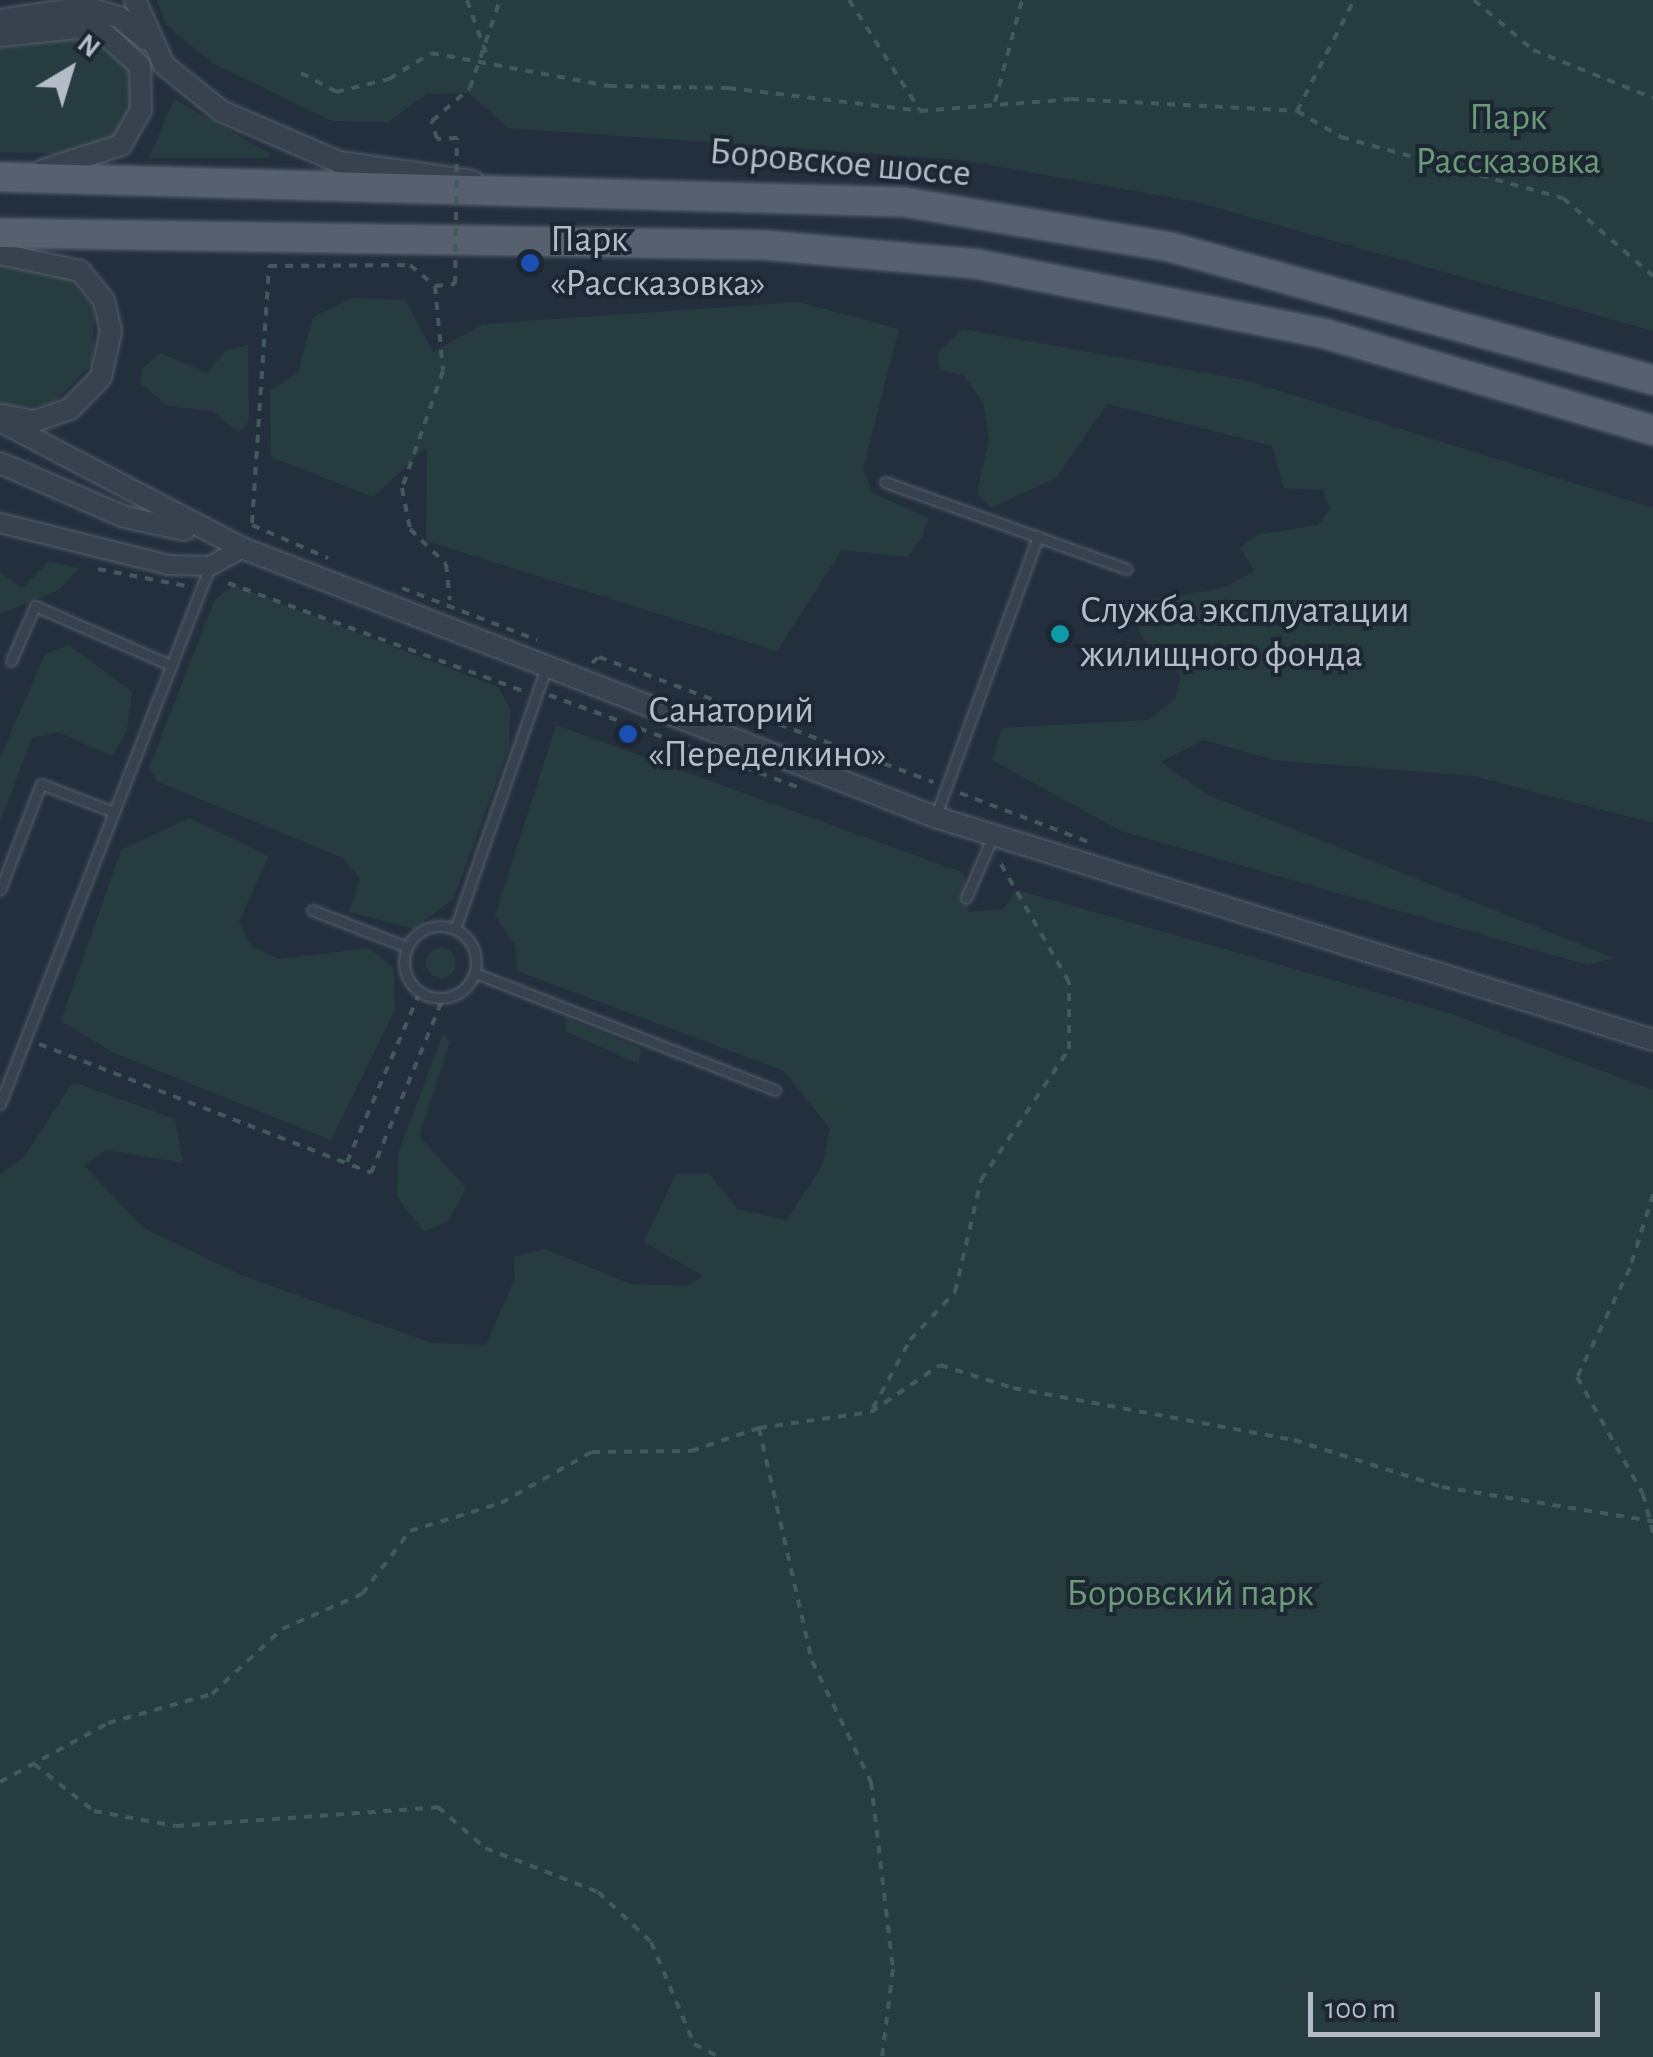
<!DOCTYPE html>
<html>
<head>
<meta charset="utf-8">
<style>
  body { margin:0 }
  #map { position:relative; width:1653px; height:2057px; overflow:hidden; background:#242f3e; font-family:"Alegreya Sans",sans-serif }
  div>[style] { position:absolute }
  .green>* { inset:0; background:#263c3f }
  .round { border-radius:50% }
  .path>* { height:4px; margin-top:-2px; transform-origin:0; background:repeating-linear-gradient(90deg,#44595c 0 8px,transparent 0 16px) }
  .roads { filter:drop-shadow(0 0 2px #565f6c) drop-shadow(0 0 2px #565f6c) }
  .service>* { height:9px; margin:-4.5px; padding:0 4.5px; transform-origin:4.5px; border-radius:4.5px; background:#38414e }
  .service>.ring { margin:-4.5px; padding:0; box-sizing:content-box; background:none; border:9px solid #38414e; border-radius:50% }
  .minor>* { height:18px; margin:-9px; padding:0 9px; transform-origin:9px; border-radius:9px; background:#38414e }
  .tertiary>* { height:20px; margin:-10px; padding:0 10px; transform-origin:10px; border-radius:10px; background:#38414e }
  .primary>* { height:28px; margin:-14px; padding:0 14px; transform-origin:14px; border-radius:14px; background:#56606e }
  .path-bridge>* { height:4px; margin-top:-2px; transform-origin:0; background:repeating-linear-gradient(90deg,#44595c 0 8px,transparent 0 16px) }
  .dots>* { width:28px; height:28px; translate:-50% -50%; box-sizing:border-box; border:5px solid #1d2633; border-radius:50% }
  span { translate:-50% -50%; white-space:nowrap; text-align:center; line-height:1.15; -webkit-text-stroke:8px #1d2633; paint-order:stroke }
  .park-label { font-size:38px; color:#6b9a76 }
  .street-label { font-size:38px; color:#b4bcc9 }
  .poi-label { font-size:38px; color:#b4bcc9 }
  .left { translate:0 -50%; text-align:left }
  .north { position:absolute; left:20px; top:20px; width:100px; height:100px; -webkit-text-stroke:8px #1d2633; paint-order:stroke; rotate:38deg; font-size:28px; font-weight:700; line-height:40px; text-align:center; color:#b4bcc9 }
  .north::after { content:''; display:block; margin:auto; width:35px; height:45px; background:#b4bcc9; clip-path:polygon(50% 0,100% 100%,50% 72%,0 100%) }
  .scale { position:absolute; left:1308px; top:1992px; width:292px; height:45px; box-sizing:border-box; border:5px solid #b4bcc9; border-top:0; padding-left:12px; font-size:30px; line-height:35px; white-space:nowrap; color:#b4bcc9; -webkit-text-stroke:8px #1d2633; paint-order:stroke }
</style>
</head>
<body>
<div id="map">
  <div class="green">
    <i style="clip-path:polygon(157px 0,1653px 0,1653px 331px,1196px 202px,961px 160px,508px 128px,469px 93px,427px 94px,388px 122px,332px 121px,212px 63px,165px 24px)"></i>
    <i style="clip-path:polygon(84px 36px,129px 64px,137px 95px,116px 140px,77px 154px,0 152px,0 48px)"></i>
    <i style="clip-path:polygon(174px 99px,271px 154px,269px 158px,149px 158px)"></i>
    <i style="clip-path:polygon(0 264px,66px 276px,94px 309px,93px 363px,51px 405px,0 406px)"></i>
    <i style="clip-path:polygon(352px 298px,405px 300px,433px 352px,484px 324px,798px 302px,899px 329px,863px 469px,872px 493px,929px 518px,922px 537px,907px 557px,842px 550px,777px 651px,426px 541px,427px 447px,373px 497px,271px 457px,270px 391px,298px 372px,313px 317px)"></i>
    <i style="clip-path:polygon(962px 329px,1245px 380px,1653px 508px,1653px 823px,1473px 776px,1274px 760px,1203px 740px,1161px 762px,1206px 794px,1614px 958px,1588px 965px,1121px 831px,992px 760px,1002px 728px,1148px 720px,1175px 699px,1181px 676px,1143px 639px,1133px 618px,1141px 602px,1223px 588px,1255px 571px,1240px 548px,1257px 535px,1318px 525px,1330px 509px,1323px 490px,1284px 488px,1272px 446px,1107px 404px,1056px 478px,990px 508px,977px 493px,989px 440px,983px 402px,963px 375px,940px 370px,937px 353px)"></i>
    <i style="clip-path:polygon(248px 345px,249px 421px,239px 433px,212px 411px,168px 406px,140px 383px,142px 368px,161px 353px,207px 373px,225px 351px)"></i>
    <i style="clip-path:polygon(49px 561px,79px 568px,59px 590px,0 614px,0 572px,22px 588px)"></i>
    <i style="clip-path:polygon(234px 585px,498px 687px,510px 708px,509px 747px,454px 898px,414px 929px,349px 912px,360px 879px,343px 858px,158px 782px,149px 768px,215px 599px)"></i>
    <i style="clip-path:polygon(69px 645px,132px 692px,127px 730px,112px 756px,58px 732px,32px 738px,0 822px,0 758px,45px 654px)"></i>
    <i style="clip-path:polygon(556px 725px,964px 873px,969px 912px,1003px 909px,1017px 890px,1449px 1013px,1653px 1090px,1653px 2057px,0 2057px,0 1174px,24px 1157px,73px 1082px,175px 1119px,183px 1163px,107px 1150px,84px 1165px,142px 1227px,241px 1275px,432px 1343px,486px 1345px,515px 1278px,513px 1257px,545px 1249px,631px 1284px,687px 1286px,703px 1276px,644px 1242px,676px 1174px,710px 1174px,737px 1209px,786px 1220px,822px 1166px,830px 1129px,784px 1071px,517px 971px,515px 946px,495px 916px)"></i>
    <i style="clip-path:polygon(189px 818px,269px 856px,239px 921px,251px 946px,279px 959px,369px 948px,394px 968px,395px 1010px,331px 1140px,114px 1053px,61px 1021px,121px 850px)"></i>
    <i class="round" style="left:426px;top:948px;width:30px;height:30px"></i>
    <i style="clip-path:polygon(566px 1018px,641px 1048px,639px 1064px,565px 1031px)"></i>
    <i style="clip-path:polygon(443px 1034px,450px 1042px,419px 1136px,466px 1188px,448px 1221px,424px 1232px,397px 1197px,398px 1154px)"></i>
  </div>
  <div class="path">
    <i style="left:467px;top:0;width:59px;rotate:70.3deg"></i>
    <i style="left:849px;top:0;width:130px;rotate:57.3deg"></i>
    <i style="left:1474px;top:0;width:77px;rotate:40.3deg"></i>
    <i style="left:1533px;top:50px;width:129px;rotate:21.8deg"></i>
    <i style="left:301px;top:73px;width:40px;rotate:28deg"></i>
    <i style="left:336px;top:92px;width:55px;rotate:-13.8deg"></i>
    <i style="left:389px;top:79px;width:49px;rotate:-31.8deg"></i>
    <i style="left:431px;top:53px;width:181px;rotate:10.5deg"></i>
    <i style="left:609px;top:86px;width:119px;rotate:1deg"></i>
    <i style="left:728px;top:88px;width:193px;rotate:6.8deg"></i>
    <i style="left:920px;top:111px;width:151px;rotate:-4.5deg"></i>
    <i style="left:1071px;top:99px;width:226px;rotate:3deg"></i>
    <i style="left:1297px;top:111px;width:51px;rotate:30.6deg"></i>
    <i style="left:1341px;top:137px;width:230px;rotate:15.4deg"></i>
    <i style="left:1563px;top:198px;width:119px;rotate:40.9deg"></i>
    <i style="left:995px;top:102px;width:106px;rotate:-75.2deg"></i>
    <i style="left:1297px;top:111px;width:125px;rotate:-62.8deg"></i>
    <i style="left:457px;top:138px;width:20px;rotate:177deg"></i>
    <i style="left:437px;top:139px;width:19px;rotate:-106deg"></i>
    <i style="left:432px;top:121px;width:50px;rotate:-41deg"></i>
    <i style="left:470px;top:88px;width:93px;rotate:-71.2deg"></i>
    <i style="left:435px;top:286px;width:85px;rotate:84.6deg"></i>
    <i style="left:443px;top:371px;width:124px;rotate:109.3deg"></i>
    <i style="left:402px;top:488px;width:42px;rotate:79deg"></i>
    <i style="left:410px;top:529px;width:50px;rotate:44.2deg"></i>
    <i style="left:446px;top:564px;width:36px;rotate:84deg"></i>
    <i style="left:252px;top:523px;width:258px;rotate:-86.2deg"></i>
    <i style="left:269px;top:266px;width:141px;rotate:-0.4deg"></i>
    <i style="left:410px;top:265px;width:33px;rotate:40deg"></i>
    <i style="left:435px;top:286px;width:20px;rotate:-6deg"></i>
    <i style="left:252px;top:525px;width:83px;rotate:23.5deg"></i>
    <i style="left:98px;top:569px;width:90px;rotate:10.9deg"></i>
    <i style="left:228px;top:583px;width:317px;rotate:20.1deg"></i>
    <i style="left:402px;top:588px;width:145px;rotate:21.1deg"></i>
    <i style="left:592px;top:663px;width:9px;rotate:-41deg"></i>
    <i style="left:599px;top:657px;width:357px;rotate:20.5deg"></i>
    <i style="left:549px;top:695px;width:271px;rotate:20.3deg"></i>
    <i style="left:960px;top:793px;width:140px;rotate:20.9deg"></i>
    <i style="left:39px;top:1044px;width:356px;rotate:21.2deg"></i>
    <i style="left:371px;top:1173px;width:189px;rotate:-67.6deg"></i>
    <i style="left:347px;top:1162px;width:185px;rotate:-66.8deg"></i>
    <i style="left:1653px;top:1194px;width:77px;rotate:107.3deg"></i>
    <i style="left:1630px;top:1268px;width:121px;rotate:115.9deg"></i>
    <i style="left:1577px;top:1377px;width:134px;rotate:60.6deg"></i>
    <i style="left:1643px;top:1494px;width:40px;rotate:75.6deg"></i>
    <i style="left:873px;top:1408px;width:77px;rotate:-61.4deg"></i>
    <i style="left:910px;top:1340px;width:66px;rotate:-46.8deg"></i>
    <i style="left:955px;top:1292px;width:115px;rotate:-76.9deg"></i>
    <i style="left:981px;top:1180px;width:158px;rotate:-56.1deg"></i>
    <i style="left:1069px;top:1049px;width:67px;rotate:-90deg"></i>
    <i style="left:1069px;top:982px;width:142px;rotate:-120deg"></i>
    <i style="left:759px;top:1428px;width:239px;rotate:77.2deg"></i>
    <i style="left:812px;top:1661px;width:135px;rotate:64deg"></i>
    <i style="left:871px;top:1782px;width:188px;rotate:83.3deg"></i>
    <i style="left:893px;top:1969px;width:89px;rotate:97.1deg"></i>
    <i style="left:34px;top:1764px;width:76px;rotate:38.1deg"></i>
    <i style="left:94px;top:1811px;width:83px;rotate:10.4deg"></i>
    <i style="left:176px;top:1826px;width:263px;rotate:-4.1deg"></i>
    <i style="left:438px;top:1807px;width:62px;rotate:41.1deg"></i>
    <i style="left:485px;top:1848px;width:121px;rotate:21.3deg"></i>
    <i style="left:598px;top:1892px;width:73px;rotate:43.3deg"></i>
    <i style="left:651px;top:1942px;width:111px;rotate:67.1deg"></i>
    <i style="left:694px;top:2044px;width:29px;rotate:27deg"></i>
    <i style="left:0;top:1782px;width:123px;rotate:-28.6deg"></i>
    <i style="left:108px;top:1723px;width:108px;rotate:-15.6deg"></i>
    <i style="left:212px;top:1694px;width:96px;rotate:-42.9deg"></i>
    <i style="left:282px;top:1629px;width:87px;rotate:-23.6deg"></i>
    <i style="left:362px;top:1594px;width:79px;rotate:-52.7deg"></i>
    <i style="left:410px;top:1531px;width:95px;rotate:-17.1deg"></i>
    <i style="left:501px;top:1503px;width:104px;rotate:-29.3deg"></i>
    <i style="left:592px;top:1452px;width:99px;rotate:-0.6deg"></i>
    <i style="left:691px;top:1451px;width:72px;rotate:-18.7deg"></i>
    <i style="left:759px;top:1428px;width:113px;rotate:-8.1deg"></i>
    <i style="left:871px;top:1412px;width:83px;rotate:-34.3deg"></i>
    <i style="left:940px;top:1365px;width:77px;rotate:17.5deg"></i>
    <i style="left:1013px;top:1388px;width:286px;rotate:10.5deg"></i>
    <i style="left:1294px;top:1440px;width:155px;rotate:17.6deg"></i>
    <i style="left:1442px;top:1487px;width:214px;rotate:9.2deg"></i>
  </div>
  <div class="roads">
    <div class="service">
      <i style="left:885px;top:482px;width:257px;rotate:19.8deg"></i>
      <i style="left:11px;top:661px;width:60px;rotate:-66.4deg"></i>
      <i style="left:35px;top:606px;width:148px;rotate:23.5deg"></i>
      <i style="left:936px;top:815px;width:297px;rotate:-69.9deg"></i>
      <i style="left:0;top:890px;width:114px;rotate:-68.9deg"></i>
      <i style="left:41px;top:784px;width:78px;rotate:21deg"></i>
      <i style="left:966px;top:898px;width:65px;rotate:-66.6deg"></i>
      <i style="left:312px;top:910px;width:102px;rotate:21.3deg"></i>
      <i class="ring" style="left:404px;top:926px;width:63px;height:63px"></i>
      <i style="left:455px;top:929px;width:273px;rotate:-70.8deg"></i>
      <i style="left:475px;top:973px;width:322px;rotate:21.3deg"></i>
      <i style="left:0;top:1104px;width:578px;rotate:-68.68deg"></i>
    </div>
    <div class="minor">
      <i style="left:0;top:523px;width:173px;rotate:14deg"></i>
      <i style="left:168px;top:565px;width:42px;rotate:1.4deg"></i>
      <i style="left:210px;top:566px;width:37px;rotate:-29deg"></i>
    </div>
    <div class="tertiary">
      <i style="left:135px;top:0;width:71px;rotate:66deg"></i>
      <i style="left:164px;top:65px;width:73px;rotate:38.9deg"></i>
      <i style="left:221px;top:111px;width:129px;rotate:23.4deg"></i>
      <i style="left:339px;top:162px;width:135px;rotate:8.1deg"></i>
      <i style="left:0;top:20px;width:87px;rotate:-8.6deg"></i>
      <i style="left:86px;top:7px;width:34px;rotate:17deg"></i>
      <i style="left:119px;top:17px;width:35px;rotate:40deg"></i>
      <i style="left:0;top:36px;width:97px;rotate:-5.9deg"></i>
      <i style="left:96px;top:26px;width:59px;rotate:42.3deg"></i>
      <i style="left:140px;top:66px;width:44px;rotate:88.7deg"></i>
      <i style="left:141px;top:110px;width:40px;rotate:119.7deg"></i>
      <i style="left:121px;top:145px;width:82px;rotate:162.2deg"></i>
      <i style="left:0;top:254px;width:82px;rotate:12deg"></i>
      <i style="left:80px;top:271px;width:38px;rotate:51deg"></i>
      <i style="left:104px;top:301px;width:31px;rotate:77deg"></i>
      <i style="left:111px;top:331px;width:47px;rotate:102.3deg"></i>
      <i style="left:101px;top:377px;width:45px;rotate:134.1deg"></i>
      <i style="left:70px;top:409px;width:37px;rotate:161deg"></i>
      <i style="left:35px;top:421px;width:35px;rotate:-170deg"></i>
      <i style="left:0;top:421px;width:273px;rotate:27.7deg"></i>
      <i style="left:242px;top:548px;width:743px;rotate:21.21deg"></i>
      <i style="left:935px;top:817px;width:752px;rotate:17.25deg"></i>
      <i style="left:0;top:463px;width:136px;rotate:23.4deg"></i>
      <i style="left:125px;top:517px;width:61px;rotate:12.2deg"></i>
    </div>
    <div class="primary">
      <i style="left:0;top:177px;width:904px;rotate:1.58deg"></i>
      <i style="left:904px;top:202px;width:270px;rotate:9.6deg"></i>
      <i style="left:1170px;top:247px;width:501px;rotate:15.4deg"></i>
      <i style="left:0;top:233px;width:764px;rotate:0.9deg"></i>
      <i style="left:764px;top:245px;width:214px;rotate:5.1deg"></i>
      <i style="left:977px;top:264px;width:356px;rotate:11.3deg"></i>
      <i style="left:1326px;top:334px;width:341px;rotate:16.4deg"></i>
    </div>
  </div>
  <div class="path-bridge">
    <i style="left:455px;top:284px;width:146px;rotate:-89.2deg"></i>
  </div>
  <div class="dots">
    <i style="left:530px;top:263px;background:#1a4fb4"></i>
    <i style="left:1060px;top:634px;background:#0f9aa8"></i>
    <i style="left:628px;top:734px;background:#1a4fb4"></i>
  </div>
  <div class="park-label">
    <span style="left:1508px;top:141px">Парк<br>Рассказовка</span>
    <span style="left:1190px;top:1595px">Боровский парк</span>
  </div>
  <div class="street-label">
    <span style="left:840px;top:164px;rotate:5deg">Боровское шоссе</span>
  </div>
  <div class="poi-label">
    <span class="left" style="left:550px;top:263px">Парк<br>«Рассказовка»</span>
    <span class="left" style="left:1080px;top:634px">Служба эксплуатации<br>жилищного фонда</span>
    <span class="left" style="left:648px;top:734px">Санаторий<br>«Переделкино»</span>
  </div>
  <div class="north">N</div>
  <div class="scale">100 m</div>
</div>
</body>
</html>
